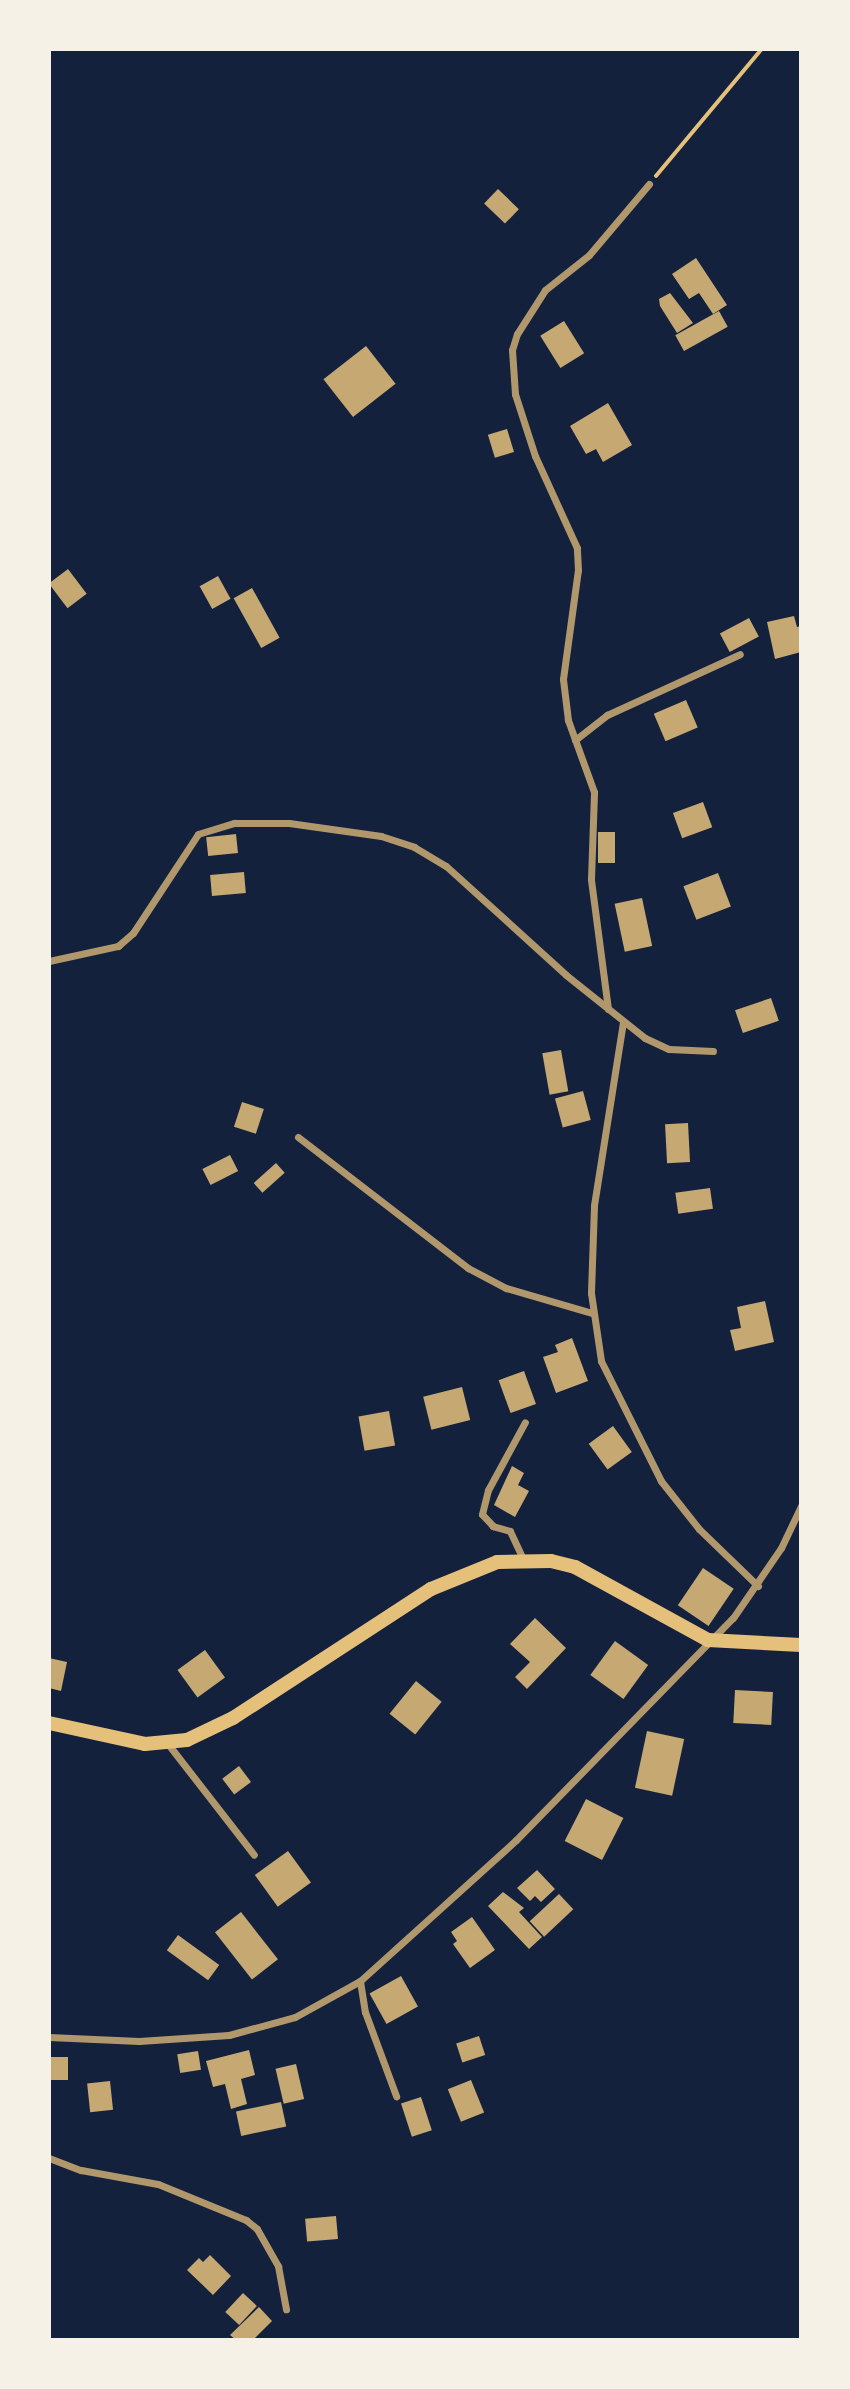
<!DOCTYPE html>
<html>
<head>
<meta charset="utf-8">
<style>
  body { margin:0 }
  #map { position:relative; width:850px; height:2389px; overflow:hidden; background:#14213d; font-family:Quicksand,sans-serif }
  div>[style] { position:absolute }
  .building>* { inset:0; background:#c6a872; transform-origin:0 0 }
  .path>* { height:3.5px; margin:-1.75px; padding:0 1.75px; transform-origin:1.75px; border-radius:1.75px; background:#e5c07b }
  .minor>* { height:7px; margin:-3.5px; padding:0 3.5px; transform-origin:3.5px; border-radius:3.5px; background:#b1986c }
  .secondary>* { height:14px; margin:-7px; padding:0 7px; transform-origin:7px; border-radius:7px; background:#e5c07b }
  span { translate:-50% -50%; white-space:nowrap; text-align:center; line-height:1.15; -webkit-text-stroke:7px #f6f1e7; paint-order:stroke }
  .frame { position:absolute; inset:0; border:51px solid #f6f1e7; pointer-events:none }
</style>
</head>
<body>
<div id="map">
  <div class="building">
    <i style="left:498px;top:189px;width:29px;height:20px;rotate:44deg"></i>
    <i style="clip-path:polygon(696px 258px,727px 305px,713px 314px,699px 293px,689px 299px,672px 274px)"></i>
    <i style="clip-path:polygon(670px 293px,693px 323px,677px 333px,660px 306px,659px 299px)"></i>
    <i style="left:719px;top:311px;width:18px;height:50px;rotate:61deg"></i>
    <i style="left:564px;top:321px;width:38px;height:28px;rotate:58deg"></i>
    <i style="left:366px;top:346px;width:48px;height:54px;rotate:52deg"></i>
    <i style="clip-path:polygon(608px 403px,632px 445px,603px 462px,596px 449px,586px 454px,570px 426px)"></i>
    <i style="left:507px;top:429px;width:24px;height:20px;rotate:73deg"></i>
    <i style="left:68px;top:569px;width:31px;height:24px;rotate:53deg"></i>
    <i style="left:218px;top:576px;width:26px;height:21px;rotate:61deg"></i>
    <i style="left:252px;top:588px;width:57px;height:21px;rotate:61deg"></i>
    <i style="clip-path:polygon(794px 616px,797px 627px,801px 626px,801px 652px,775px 659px,767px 622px)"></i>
    <i style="left:749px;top:618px;width:21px;height:33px;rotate:62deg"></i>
    <i style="left:686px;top:700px;width:30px;height:35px;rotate:67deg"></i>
    <i style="left:703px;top:802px;width:27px;height:32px;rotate:70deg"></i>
    <i style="left:598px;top:832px;width:17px;height:31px"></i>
    <i style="left:236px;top:834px;width:19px;height:30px;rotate:84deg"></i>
    <i style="left:244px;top:872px;width:21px;height:34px;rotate:85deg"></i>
    <i style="left:718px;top:873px;width:36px;height:37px;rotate:69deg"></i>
    <i style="left:642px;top:898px;width:49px;height:28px;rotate:78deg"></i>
    <i style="left:771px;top:998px;width:24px;height:38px;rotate:71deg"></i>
    <i style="left:561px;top:1050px;width:42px;height:19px;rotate:80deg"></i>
    <i style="left:583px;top:1091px;width:30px;height:29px;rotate:75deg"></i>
    <i style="left:242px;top:1102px;width:23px;height:26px;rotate:18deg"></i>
    <i style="left:688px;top:1123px;width:39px;height:23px;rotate:87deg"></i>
    <i style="left:230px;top:1155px;width:18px;height:31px;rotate:63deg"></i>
    <i style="left:276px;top:1163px;width:13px;height:30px;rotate:48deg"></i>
    <i style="left:710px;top:1188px;width:21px;height:35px;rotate:82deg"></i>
    <i style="clip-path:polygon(765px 1301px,774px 1342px,735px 1351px,730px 1330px,741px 1328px,737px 1307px)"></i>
    <i style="clip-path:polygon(572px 1338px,588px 1381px,556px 1393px,543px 1357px,558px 1352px,555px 1345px)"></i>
    <i style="left:524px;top:1371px;width:35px;height:27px;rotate:70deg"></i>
    <i style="left:462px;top:1387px;width:34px;height:40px;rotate:76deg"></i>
    <i style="left:389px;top:1411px;width:35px;height:31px;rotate:80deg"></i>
    <i style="left:613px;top:1426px;width:32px;height:30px;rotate:54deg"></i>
    <i style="clip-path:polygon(512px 1466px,524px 1473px,518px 1485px,529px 1491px,515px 1517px,494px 1505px)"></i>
    <i style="left:703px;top:1568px;width:37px;height:45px;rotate:34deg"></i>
    <i style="clip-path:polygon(535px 1618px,566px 1648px,527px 1689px,515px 1677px,530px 1662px,510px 1644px)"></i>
    <i style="left:615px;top:1641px;width:41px;height:42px;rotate:36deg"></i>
    <i style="left:205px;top:1650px;width:34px;height:34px;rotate:54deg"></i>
    <i style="clip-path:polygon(49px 1658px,67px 1662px,61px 1691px,49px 1688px)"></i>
    <i style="left:416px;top:1681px;width:33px;height:42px;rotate:39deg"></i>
    <i style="left:735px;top:1690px;width:38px;height:33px;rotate:3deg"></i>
    <i style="left:647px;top:1731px;width:38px;height:58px;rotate:12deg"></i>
    <i style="left:239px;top:1766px;width:20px;height:21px;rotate:53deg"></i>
    <i style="left:586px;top:1799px;width:42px;height:47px;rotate:27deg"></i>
    <i style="left:288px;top:1851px;width:39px;height:41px;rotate:54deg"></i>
    <i style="clip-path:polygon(537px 1870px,555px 1889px,541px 1902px,535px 1896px,530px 1901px,517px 1888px)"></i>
    <i style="clip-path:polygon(503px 1892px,524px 1908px,519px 1912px,542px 1937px,529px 1949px,488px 1906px)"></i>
    <i style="left:559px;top:1894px;width:21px;height:40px;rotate:47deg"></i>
    <i style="left:241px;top:1912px;width:60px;height:33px;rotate:52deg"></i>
    <i style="clip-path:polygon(472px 1917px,495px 1950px,470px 1968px,453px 1944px,457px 1941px,451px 1932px)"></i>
    <i style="left:178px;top:1935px;width:51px;height:19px;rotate:36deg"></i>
    <i style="left:401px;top:1976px;width:35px;height:36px;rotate:61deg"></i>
    <i style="left:479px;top:2036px;width:20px;height:24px;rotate:72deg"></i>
    <i style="clip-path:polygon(249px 2050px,255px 2075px,241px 2079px,247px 2104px,231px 2109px,225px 2084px,213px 2087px,206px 2061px)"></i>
    <i style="left:198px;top:2051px;width:19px;height:21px;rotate:81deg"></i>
    <i style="left:49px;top:2057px;width:19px;height:23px"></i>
    <i style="left:296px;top:2064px;width:36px;height:21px;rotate:77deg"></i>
    <i style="left:471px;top:2080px;width:35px;height:25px;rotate:68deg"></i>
    <i style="left:110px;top:2081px;width:29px;height:23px;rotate:84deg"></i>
    <i style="left:421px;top:2097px;width:35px;height:21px;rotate:72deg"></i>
    <i style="left:281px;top:2102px;width:25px;height:46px;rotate:78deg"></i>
    <i style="left:336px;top:2216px;width:23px;height:31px;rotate:85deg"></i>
    <i style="clip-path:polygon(210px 2255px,231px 2276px,213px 2295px,187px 2270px,199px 2258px,203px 2262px)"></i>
    <i style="left:243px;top:2293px;width:19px;height:26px;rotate:43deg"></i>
    <i style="clip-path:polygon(259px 2307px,272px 2321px,253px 2340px,236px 2340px,230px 2335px)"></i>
  </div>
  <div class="path">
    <i style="left:656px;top:176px;width:165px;rotate:-50.2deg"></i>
  </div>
  <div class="minor">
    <i style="left:575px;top:740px;width:41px;rotate:-38deg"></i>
    <i style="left:607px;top:715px;width:146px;rotate:-24.6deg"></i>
    <i style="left:49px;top:961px;width:71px;rotate:-12.3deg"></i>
    <i style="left:118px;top:946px;width:20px;rotate:-41deg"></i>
    <i style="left:133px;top:933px;width:118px;rotate:-56.7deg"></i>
    <i style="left:198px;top:834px;width:38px;rotate:-17deg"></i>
    <i style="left:234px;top:823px;width:55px"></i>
    <i style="left:289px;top:823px;width:93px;rotate:8deg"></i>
    <i style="left:381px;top:836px;width:35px;rotate:18deg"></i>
    <i style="left:414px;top:847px;width:37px;rotate:31deg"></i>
    <i style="left:446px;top:866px;width:162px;rotate:42.2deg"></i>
    <i style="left:566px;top:975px;width:101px;rotate:38.6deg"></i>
    <i style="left:645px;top:1038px;width:26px;rotate:25deg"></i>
    <i style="left:669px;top:1049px;width:44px;rotate:2.6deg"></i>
    <i style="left:608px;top:1009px;width:131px;rotate:-97.5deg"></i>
    <i style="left:591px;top:879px;width:87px;rotate:-88deg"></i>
    <i style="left:594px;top:792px;width:77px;rotate:-109.9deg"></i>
    <i style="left:568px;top:720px;width:41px;rotate:-97deg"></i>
    <i style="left:563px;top:679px;width:110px;rotate:-82.2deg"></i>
    <i style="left:578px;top:570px;width:22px;rotate:-93deg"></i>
    <i style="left:577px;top:548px;width:101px;rotate:-114.5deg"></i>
    <i style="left:535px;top:456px;width:65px;rotate:-107.9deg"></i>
    <i style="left:515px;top:394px;width:44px;rotate:-93.9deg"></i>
    <i style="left:512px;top:350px;width:17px;rotate:-73deg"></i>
    <i style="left:517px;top:334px;width:52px;rotate:-57.5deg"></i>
    <i style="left:545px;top:290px;width:56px;rotate:-38.5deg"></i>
    <i style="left:589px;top:255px;width:93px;rotate:-49.8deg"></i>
    <i style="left:623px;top:1022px;width:186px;rotate:99deg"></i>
    <i style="left:594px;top:1206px;width:87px;rotate:92deg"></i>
    <i style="left:591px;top:1293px;width:69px;rotate:81.6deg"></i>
    <i style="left:601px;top:1361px;width:134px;rotate:63.4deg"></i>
    <i style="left:661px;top:1481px;width:61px;rotate:51.6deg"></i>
    <i style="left:699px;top:1529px;width:82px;rotate:44deg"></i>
    <i style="left:298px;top:1137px;width:215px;rotate:37.6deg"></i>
    <i style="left:468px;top:1268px;width:43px;rotate:27.8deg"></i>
    <i style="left:506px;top:1288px;width:90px;rotate:16.2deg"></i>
    <i style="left:523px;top:1559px;width:31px;rotate:-115deg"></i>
    <i style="left:510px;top:1531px;width:18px;rotate:-164deg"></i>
    <i style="left:493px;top:1526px;width:16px;rotate:-133deg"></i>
    <i style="left:482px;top:1514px;width:25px;rotate:-76deg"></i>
    <i style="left:488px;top:1490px;width:77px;rotate:-61.4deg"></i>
    <i style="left:168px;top:1744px;width:140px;rotate:52.2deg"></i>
    <i style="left:360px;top:1981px;width:31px;rotate:81deg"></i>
    <i style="left:365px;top:2012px;width:90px;rotate:69.7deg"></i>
    <i style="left:49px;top:2037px;width:90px;rotate:2.5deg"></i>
    <i style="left:139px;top:2041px;width:90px;rotate:-3.8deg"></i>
    <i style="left:229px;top:2035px;width:68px;rotate:-15.3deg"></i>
    <i style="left:295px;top:2017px;width:74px;rotate:-29deg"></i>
    <i style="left:360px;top:1981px;width:210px;rotate:-42.1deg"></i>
    <i style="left:516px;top:1840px;width:310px;rotate:-45.7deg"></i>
    <i style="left:733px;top:1618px;width:85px;rotate:-55.6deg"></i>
    <i style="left:781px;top:1548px;width:47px;rotate:-64.5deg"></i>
    <i style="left:49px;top:2158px;width:34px;rotate:21deg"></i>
    <i style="left:81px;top:2170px;width:78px;rotate:10.3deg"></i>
    <i style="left:158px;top:2184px;width:95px;rotate:22.2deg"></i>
    <i style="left:246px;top:2220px;width:14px;rotate:39deg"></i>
    <i style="left:257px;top:2229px;width:43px;rotate:60.4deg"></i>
    <i style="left:278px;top:2266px;width:44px;rotate:79.5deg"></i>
  </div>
  <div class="secondary">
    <i style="left:49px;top:1723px;width:98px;rotate:12.3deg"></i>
    <i style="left:145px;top:1744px;width:42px;rotate:-5.4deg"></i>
    <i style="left:187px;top:1740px;width:51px;rotate:-25.6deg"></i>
    <i style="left:233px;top:1718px;width:236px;rotate:-33.1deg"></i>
    <i style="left:431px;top:1589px;width:71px;rotate:-22.2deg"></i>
    <i style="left:497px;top:1562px;width:54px;rotate:-1.1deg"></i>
    <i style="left:551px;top:1561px;width:25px;rotate:14deg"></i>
    <i style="left:575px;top:1567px;width:152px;rotate:28.8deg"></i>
    <i style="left:708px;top:1640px;width:93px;rotate:3.1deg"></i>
  </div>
  <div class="frame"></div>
</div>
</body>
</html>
